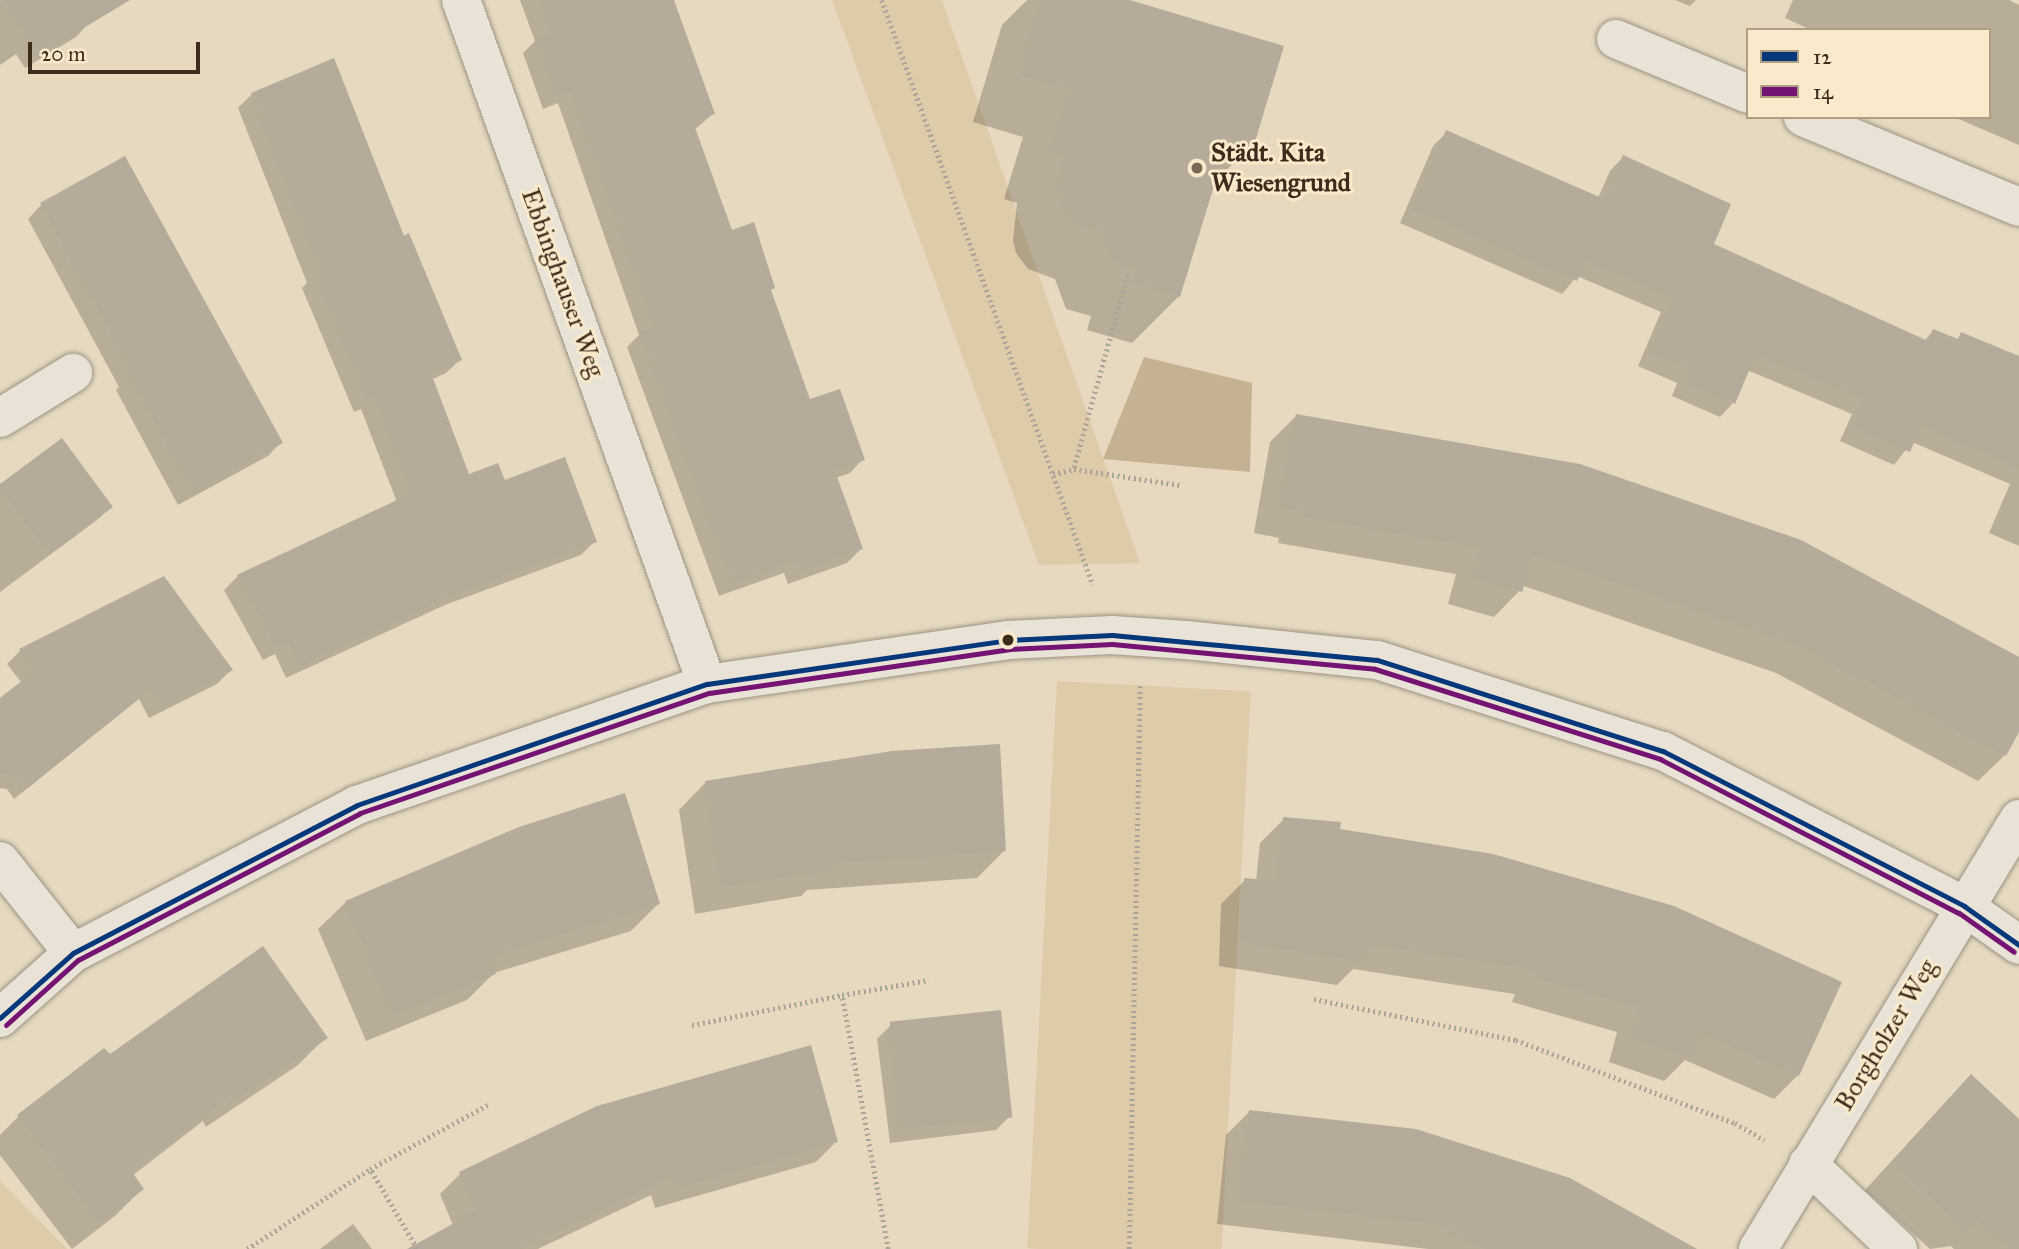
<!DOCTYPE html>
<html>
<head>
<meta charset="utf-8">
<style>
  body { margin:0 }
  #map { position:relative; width:2019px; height:1249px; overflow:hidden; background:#e6d9c0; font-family:"IM FELL Great Primer",serif }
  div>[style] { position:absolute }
  .green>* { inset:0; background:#decca9; transform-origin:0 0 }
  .water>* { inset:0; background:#c5b292 }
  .shadow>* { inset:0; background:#0003 }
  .building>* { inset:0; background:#b4ab9a; transform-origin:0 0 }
  .path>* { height:4.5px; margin-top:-2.25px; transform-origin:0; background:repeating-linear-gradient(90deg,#aba49a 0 2px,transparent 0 5.5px) }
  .roads { filter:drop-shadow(0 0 2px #9b9282) drop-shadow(0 0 2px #9b9282) }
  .street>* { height:38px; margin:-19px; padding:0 19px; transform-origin:19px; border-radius:19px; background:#e9e3d7 }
  .bus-1>* { height:5px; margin:-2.5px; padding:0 2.5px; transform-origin:2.5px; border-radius:2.5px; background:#05377b }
  .bus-2>* { height:5px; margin:-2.5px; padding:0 2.5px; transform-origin:2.5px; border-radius:2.5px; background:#751372 }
  .dots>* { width:19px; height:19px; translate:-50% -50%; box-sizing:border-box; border:4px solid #f9eacc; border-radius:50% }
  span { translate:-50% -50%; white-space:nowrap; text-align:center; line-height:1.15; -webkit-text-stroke:6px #f9eacc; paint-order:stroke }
  .poi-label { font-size:26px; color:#3d2c1d; font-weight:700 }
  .left { translate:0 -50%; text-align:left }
  .street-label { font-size:26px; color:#3d2c1d }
  .legend { position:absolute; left:1746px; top:28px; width:245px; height:91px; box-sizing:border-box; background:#f9eacc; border:2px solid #ae9e86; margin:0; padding:9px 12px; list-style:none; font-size:21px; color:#3d2c1d }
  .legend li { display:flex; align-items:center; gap:14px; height:35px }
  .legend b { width:35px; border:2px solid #ae9e86 }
  .scale { position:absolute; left:28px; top:42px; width:172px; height:32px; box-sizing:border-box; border:4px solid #3d2c1d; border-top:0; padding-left:9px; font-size:21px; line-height:24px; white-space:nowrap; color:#3d2c1d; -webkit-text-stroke:5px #f9eacc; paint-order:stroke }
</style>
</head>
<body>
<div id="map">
  <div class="green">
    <i style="clip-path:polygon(832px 0,942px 0,1140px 563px,1039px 565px)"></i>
    <i style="left:1057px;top:681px;width:194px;height:568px;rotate:3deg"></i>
    <i style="clip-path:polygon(0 1181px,67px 1249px,0 1249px)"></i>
  </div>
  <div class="water">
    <i style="clip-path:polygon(1144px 357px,1252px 383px,1250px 472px,1103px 459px)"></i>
  </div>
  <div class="shadow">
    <i style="clip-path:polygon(0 0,83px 0,89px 23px,76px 37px,25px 68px,16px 54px,0 65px)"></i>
    <i style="clip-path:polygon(520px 0,660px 0,713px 114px,694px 130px,731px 232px,769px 292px,809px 402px,863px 459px,850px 473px,836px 478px,861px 549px,847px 563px,788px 584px,784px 573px,719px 596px,627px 347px,639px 335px,558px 103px,543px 109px,523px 53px,535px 41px)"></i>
    <i style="clip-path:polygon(1027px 0,1123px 0,1252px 144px,1213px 184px,1179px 296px,1132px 343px,1087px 330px,1091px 316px,1066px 309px,1055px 279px,1028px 269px,1016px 253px,1013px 240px,1017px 203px,1004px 199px,1023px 137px,973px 122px,1002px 25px)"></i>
    <i style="clip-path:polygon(1675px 0,1696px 0,1690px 6px)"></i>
    <i style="clip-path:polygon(1793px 0,2009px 0,2019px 5px,2019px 145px,1954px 117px,1989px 117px,1989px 30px,1811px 30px,1785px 18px)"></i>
    <i style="clip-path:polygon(252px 94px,403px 238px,460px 360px,446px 373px,431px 380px,468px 476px,504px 482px,595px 541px,581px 555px,445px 605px,286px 678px,275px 654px,263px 660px,224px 590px,238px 576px,397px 502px,361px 409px,354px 412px,302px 288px,307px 283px,238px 108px)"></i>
    <i style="clip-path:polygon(1447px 132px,1598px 198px,1610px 171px,1623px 157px,1712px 245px,1924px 341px,1933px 331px,2019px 368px,2019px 546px,1989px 533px,2010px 484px,1912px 442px,1894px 465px,1840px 441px,1852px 414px,1747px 370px,1733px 403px,1720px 417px,1672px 396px,1677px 383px,1638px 366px,1661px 312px,1577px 276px,1562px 294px,1400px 223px,1433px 146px)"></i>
    <i style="clip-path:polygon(41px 205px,281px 442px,268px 456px,178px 505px,116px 390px,119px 387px,28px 219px)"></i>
    <i style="clip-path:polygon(1296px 416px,2019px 658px,2019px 728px,2005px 755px,1978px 781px,1776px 673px,1524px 586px,1494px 617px,1448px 604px,1456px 574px,1278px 543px,1279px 538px,1254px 533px,1270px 442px)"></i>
    <i style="clip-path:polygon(0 486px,111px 507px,97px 520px,0 592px)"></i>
    <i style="clip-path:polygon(163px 578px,231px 670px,217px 684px,149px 718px,139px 699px,14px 799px,7px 789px,0 788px,0 701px,22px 683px,7px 664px,20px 651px)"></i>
    <i style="clip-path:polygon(706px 782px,1004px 851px,977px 878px,807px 890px,801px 896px,695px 914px,679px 810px)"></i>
    <i style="clip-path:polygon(1284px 819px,1338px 831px,1798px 1075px,1774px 1099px,1685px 1060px,1664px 1081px,1609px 1062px,1617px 1032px,1512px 1002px,1515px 994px,1353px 969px,1337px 985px,1219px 966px,1221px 904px,1245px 880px,1256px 881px,1260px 843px)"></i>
    <i style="clip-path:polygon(346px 902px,658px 904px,631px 931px,494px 973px,467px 1000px,366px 1041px,318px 929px)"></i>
    <i style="clip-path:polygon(891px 1025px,1010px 1116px,996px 1130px,890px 1143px,877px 1039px)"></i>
    <i style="clip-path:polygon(325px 1038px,298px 1065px,206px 1127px,203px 1121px,132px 1176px,142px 1189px,115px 1216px,72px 1249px,0 1155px,0 1135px,18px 1117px,109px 1057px)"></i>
    <i style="clip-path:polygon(1944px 1104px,2019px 1121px,2019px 1249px,1954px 1249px,1951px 1246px,1930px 1249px,1865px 1190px)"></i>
    <i style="clip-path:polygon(1249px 1112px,1694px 1249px,1428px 1249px,1217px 1224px,1226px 1135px)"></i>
    <i style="clip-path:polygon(836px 1142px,816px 1162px,655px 1208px,651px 1195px,538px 1249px,429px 1249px,453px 1225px,440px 1194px,460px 1174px)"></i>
    <i style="clip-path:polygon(353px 1224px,372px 1249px,320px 1249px)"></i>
  </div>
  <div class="building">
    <i style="clip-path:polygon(4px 0,130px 0,39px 55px)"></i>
    <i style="clip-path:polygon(540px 0,674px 0,715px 114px,693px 122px,732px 230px,754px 222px,775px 288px,771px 290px,810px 399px,840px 389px,865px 460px,835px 471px,863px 549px,802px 571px,798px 560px,733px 583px,640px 332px,655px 327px,571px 91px,556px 96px,536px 38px,552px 32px)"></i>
    <i style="clip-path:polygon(1041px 0,1130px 0,1284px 46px,1254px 145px,1229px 137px,1180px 297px,1134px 283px,1138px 269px,1113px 262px,1102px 232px,1076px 222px,1063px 206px,1059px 188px,1064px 156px,1050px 152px,1070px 90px,1019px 75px)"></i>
    <i style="clip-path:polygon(334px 58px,404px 236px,409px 233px,462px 360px,431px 373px,469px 474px,498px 463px,505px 480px,565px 457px,597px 542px,460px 592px,300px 666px,289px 642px,277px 648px,237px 575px,412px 493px,375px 396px,368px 399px,315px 273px,321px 271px,251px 93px)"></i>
    <i style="clip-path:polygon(1446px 130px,1604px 199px,1623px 155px,1731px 204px,1714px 244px,1928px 341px,1933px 329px,1958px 339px,1961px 332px,2019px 356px,2019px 468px,1921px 426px,1910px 452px,1853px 427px,1865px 400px,1756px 354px,1735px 404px,1684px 382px,1689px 369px,1650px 352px,1674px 298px,1586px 261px,1577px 281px,1412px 209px)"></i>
    <i style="clip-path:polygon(125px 156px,283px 443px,193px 492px,129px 375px,133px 373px,40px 203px)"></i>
    <i style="clip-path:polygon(1296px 414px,1580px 464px,1801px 540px,2019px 657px,2019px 732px,2006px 756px,1803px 647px,1534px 555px,1522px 592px,1473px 578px,1481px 548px,1303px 517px,1304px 512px,1280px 507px)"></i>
    <i style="clip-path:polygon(62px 438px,113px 507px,49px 554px,0 488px,0 484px)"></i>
    <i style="clip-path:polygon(164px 576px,233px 670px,163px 706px,153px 687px,29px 787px,21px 776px,0 774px,0 698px,36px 670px,19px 649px)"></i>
    <i style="clip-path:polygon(1000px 744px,1006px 851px,829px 864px,830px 870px,722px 887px,705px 781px,892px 751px)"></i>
    <i style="clip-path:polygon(625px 793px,660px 904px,489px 957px,496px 974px,393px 1015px,345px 901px,519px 827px)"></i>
    <i style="clip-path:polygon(1283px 817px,1341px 822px,1340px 829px,1493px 854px,1674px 906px,1842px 982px,1799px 1076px,1701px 1033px,1690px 1058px,1632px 1038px,1640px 1008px,1535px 978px,1538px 970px,1366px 944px,1363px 962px,1242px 942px,1244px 878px,1277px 881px)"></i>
    <i style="clip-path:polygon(263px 946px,328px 1038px,234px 1101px,231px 1095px,132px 1172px,144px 1189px,100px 1223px,17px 1115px,104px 1048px,110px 1054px)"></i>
    <i style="left:1001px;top:1010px;width:108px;height:112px;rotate:84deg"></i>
    <i style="clip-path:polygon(811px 1045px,838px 1142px,675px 1189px,671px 1176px,520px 1249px,407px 1249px,476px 1211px,459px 1172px,597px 1106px)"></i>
    <i style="clip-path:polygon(1971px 1074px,2019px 1119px,2019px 1249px,2011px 1249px,1978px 1220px,1968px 1232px,1891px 1162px)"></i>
    <i style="clip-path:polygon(1249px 1110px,1416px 1129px,1570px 1178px,1697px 1249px,1488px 1249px,1448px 1235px,1450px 1226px,1239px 1201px)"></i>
  </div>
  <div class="path">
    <i style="left:882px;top:0;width:622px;rotate:70.17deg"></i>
    <i style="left:1128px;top:275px;width:201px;rotate:105.6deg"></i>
    <i style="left:1074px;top:469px;width:107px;rotate:8.6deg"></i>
    <i style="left:1053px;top:474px;width:22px;rotate:-13deg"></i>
    <i style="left:1314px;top:999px;width:206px;rotate:11.5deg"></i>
    <i style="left:1516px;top:1040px;width:234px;rotate:20.8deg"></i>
    <i style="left:1735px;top:1123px;width:34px;rotate:30deg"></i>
    <i style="left:692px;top:1025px;width:153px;rotate:-11.3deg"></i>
    <i style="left:247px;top:1249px;width:147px;rotate:-33deg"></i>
    <i style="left:417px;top:1249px;width:93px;rotate:-120.4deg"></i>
    <i style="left:370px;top:1169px;width:136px;rotate:-28.6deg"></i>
    <i style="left:888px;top:1249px;width:258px;rotate:-100.3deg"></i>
    <i style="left:842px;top:995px;width:88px;rotate:-9.8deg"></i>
    <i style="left:1129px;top:1249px;width:563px;rotate:-88.88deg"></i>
  </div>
  <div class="roads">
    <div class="street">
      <i style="left:461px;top:0;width:727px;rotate:70.22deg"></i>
      <i style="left:1616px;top:39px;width:143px;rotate:22.6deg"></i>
      <i style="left:1803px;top:117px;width:234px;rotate:22.6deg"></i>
      <i style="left:0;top:418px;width:86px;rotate:-31.7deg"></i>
      <i style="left:0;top:861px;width:117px;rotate:51.6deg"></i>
      <i style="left:0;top:1018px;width:98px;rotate:-41.7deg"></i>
      <i style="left:73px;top:953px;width:320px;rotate:-27.5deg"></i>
      <i style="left:357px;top:805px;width:370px;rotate:-19.1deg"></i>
      <i style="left:707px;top:684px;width:304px;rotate:-8.3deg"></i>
      <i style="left:1008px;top:640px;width:104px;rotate:-2.8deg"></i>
      <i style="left:1112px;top:635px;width:74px;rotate:3.9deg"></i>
      <i style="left:1186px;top:640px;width:192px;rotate:6deg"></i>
      <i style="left:1377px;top:660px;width:300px;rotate:17.7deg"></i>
      <i style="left:1663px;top:751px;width:339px;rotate:27.2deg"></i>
      <i style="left:1964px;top:906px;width:67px;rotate:35.3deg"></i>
      <i style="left:1808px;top:1164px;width:124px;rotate:43.4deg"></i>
      <i style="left:1758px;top:1249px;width:503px;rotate:-58.74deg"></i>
    </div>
  </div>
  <div class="bus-1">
    <i style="left:0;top:1018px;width:98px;rotate:-41.7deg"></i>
    <i style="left:73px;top:953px;width:320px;rotate:-27.5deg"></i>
    <i style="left:357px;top:805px;width:370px;rotate:-19.1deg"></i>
    <i style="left:707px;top:684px;width:304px;rotate:-8.3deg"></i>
    <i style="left:1008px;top:640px;width:104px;rotate:-2.8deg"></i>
    <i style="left:1112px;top:635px;width:266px;rotate:5.4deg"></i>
    <i style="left:1377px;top:660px;width:300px;rotate:17.7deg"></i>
    <i style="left:1663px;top:751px;width:339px;rotate:27.2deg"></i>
    <i style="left:1964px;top:906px;width:67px;rotate:35.3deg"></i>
  </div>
  <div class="bus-2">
    <i style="left:6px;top:1025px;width:97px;rotate:-42.1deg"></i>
    <i style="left:78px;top:960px;width:318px;rotate:-27.5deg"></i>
    <i style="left:360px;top:813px;width:369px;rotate:-19deg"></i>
    <i style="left:709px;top:693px;width:303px;rotate:-8.3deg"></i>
    <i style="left:1009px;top:649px;width:103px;rotate:-2.8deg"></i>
    <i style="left:1112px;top:644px;width:264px;rotate:5.4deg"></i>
    <i style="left:1375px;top:669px;width:299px;rotate:17.5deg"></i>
    <i style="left:1660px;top:759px;width:336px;rotate:27.3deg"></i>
    <i style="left:1959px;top:913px;width:67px;rotate:35.3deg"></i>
  </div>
  <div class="dots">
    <i style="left:1197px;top:168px;background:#786956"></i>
    <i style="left:1008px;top:640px;background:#3d2c1d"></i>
  </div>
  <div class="poi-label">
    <span class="left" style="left:1211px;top:168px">Städt. Kita<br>Wiesengrund</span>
  </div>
  <div class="street-label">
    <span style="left:563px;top:283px;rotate:70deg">Ebbinghauser Weg</span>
    <span style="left:1886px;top:1035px;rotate:-59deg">Borgholzer Weg</span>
  </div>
  <ul class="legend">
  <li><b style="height:9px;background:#05377b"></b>12</li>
  <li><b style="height:9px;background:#751372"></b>14</li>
  </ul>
  <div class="scale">20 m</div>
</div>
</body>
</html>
